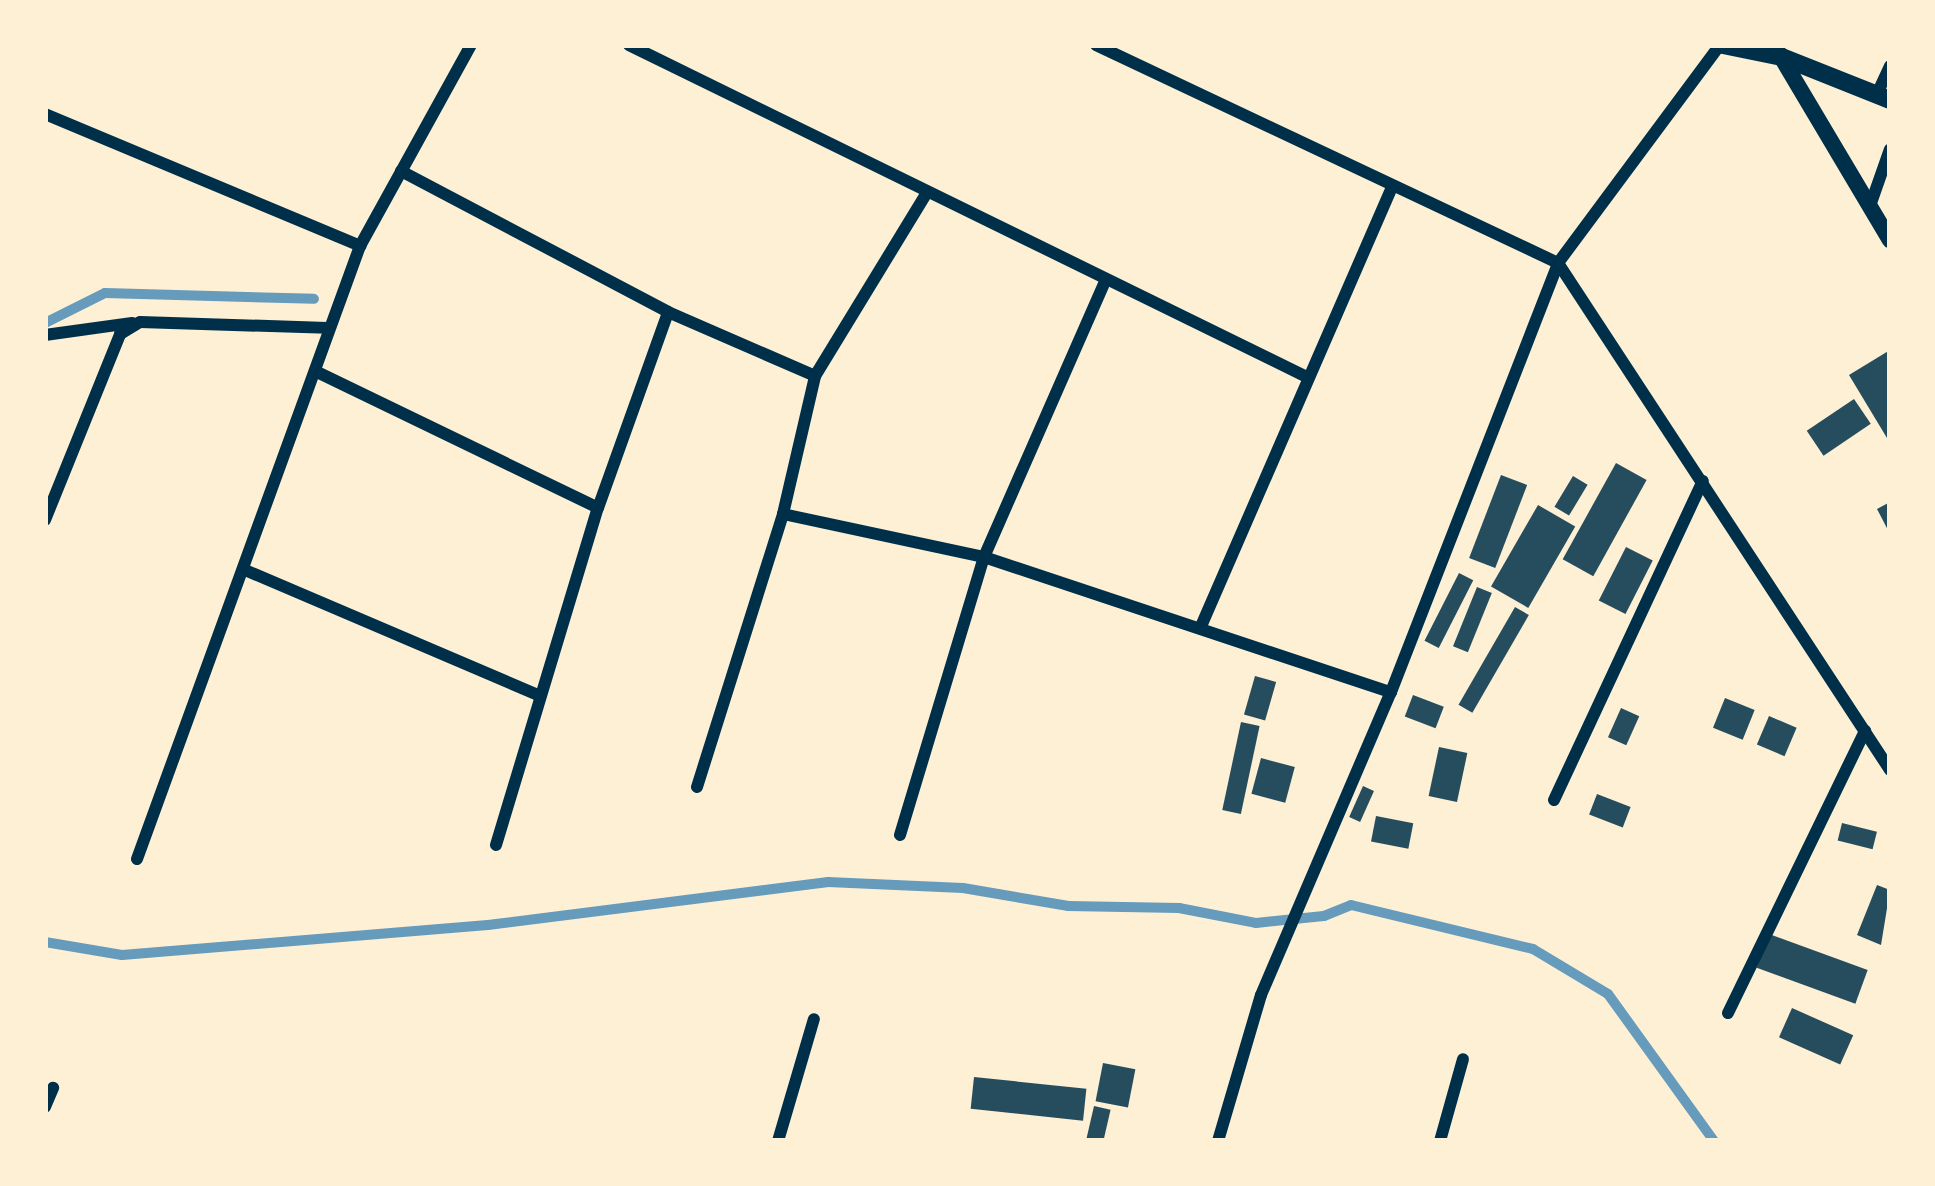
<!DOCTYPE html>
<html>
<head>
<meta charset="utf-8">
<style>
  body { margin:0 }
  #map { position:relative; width:1935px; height:1186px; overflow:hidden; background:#fdf0d5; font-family:Spectral,serif }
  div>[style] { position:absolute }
  .stream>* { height:10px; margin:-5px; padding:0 5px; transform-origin:5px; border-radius:5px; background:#669bbc }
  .building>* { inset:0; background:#264d5e; transform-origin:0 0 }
  .minor>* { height:12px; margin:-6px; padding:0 6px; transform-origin:6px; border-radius:6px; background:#003049 }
  .tertiary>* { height:16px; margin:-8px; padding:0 8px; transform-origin:8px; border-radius:8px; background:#003049 }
  .secondary>* { height:18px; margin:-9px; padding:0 9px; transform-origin:9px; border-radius:9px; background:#003049 }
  span { translate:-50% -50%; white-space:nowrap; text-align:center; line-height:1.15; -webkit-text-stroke:12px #fdf0d5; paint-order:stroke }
  .frame { position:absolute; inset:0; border:48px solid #fdf0d5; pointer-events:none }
</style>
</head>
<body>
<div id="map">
  <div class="stream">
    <i style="left:45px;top:323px;width:67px;rotate:-26.6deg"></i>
    <i style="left:105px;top:293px;width:209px;rotate:1.6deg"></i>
    <i style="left:45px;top:942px;width:78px;rotate:9.6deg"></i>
    <i style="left:122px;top:955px;width:367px;rotate:-4.7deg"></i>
    <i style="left:488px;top:925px;width:343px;rotate:-7.2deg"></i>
    <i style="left:828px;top:882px;width:135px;rotate:2.5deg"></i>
    <i style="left:963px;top:888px;width:107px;rotate:9.7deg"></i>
    <i style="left:1068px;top:906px;width:111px;rotate:1deg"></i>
    <i style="left:1179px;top:908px;width:78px;rotate:11deg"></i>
    <i style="left:1256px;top:923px;width:68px;rotate:-5.9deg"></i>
    <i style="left:1324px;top:916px;width:29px;rotate:-22deg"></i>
    <i style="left:1351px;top:905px;width:187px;rotate:13.6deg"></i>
    <i style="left:1533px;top:949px;width:87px;rotate:31deg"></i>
    <i style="left:1608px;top:994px;width:181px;rotate:54.2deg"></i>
  </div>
  <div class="building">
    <i style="clip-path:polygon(1890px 350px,1890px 443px,1849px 375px)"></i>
    <i style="left:1854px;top:399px;width:30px;height:57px;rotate:56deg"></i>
    <i style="left:1616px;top:463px;width:35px;height:110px;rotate:29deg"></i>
    <i style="left:1501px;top:475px;width:28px;height:89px;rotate:21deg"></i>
    <i style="left:1573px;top:476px;width:17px;height:36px;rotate:31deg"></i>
    <i style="clip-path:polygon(1890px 502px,1890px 534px,1877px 509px)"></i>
    <i style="left:1538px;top:505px;width:43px;height:94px;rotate:30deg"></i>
    <i style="left:1626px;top:547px;width:30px;height:60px;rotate:27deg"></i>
    <i style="left:1459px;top:573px;width:16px;height:76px;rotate:27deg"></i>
    <i style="left:1477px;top:587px;width:16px;height:64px;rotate:22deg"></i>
    <i style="left:1515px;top:607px;width:16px;height:113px;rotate:30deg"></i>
    <i style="left:1255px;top:676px;width:22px;height:40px;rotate:16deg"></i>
    <i style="left:1413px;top:695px;width:33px;height:23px;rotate:21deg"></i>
    <i style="left:1725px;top:698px;width:32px;height:32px;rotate:22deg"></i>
    <i style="left:1621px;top:708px;width:20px;height:32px;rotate:24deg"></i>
    <i style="left:1769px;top:716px;width:30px;height:31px;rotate:23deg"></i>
    <i style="left:1241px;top:722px;width:19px;height:90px;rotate:12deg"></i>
    <i style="left:1439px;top:747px;width:29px;height:50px;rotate:12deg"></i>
    <i style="left:1261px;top:758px;width:35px;height:37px;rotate:15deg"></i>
    <i style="left:1363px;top:786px;width:12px;height:34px;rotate:24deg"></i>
    <i style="left:1597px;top:794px;width:36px;height:22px;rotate:21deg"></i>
    <i style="left:1376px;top:816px;width:38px;height:26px;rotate:11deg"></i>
    <i style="left:1842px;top:823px;width:36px;height:18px;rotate:14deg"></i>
    <i style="clip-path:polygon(1877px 885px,1890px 890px,1881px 945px,1857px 935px)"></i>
    <i style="left:1769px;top:934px;width:105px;height:36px;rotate:20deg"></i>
    <i style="left:1792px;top:1008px;width:67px;height:32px;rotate:24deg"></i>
    <i style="left:1103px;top:1063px;width:33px;height:39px;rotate:11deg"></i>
    <i style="left:974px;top:1077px;width:113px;height:32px;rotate:6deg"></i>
    <i style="left:1094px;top:1106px;width:17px;height:34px;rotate:13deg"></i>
  </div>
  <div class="minor">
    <i style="left:629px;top:45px;width:755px;rotate:26.09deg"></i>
    <i style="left:1096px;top:45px;width:511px;rotate:25.26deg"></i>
    <i style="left:1558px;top:263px;width:606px;rotate:56.78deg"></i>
    <i style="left:1877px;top:94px;width:31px;rotate:-65deg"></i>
    <i style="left:45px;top:114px;width:342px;rotate:22.7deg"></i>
    <i style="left:401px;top:171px;width:302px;rotate:27.8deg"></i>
    <i style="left:668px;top:312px;width:160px;rotate:23.5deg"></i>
    <i style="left:1870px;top:206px;width:60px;rotate:-70.7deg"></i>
    <i style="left:45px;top:335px;width:88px;rotate:-7.9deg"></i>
    <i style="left:315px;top:371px;width:314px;rotate:25.8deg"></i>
    <i style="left:783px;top:514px;width:206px;rotate:12.1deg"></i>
    <i style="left:984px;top:557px;width:429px;rotate:18.4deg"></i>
    <i style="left:45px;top:520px;width:201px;rotate:-68deg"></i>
    <i style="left:120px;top:334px;width:23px;rotate:-31deg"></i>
    <i style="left:140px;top:322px;width:187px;rotate:1.8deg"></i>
    <i style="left:245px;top:570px;width:321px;rotate:23.1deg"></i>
    <i style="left:1202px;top:624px;width:477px;rotate:-66.5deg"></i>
    <i style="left:697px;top:787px;width:286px;rotate:-72.5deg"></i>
    <i style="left:783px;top:514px;width:142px;rotate:-76.9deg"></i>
    <i style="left:815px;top:376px;width:213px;rotate:-58.6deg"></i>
    <i style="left:1554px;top:800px;width:352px;rotate:-65deg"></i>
    <i style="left:900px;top:835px;width:290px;rotate:-73.2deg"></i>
    <i style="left:984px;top:557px;width:300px;rotate:-66.3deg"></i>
    <i style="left:496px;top:845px;width:352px;rotate:-73.2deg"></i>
    <i style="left:598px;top:508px;width:208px;rotate:-70.3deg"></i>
    <i style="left:137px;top:859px;width:652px;rotate:-70.01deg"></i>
    <i style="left:360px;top:246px;width:230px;rotate:-61.1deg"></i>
    <i style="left:1728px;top:1013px;width:314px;rotate:-64.1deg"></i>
    <i style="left:45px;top:1107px;width:21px;rotate:-67deg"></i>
    <i style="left:778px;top:1141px;width:127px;rotate:-73.6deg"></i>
    <i style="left:1218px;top:1141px;width:152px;rotate:-73.6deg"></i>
    <i style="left:1261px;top:995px;width:330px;rotate:-66.8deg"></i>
    <i style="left:1391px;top:692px;width:460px;rotate:-68.7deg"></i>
    <i style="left:1558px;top:263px;width:272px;rotate:-53.4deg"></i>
    <i style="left:1440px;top:1141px;width:85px;rotate:-74.3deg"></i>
  </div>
  <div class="tertiary">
    <i style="left:1774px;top:45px;width:227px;rotate:59.3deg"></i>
  </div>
  <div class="secondary">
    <i style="left:1723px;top:45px;width:60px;rotate:11.5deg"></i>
    <i style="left:1782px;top:57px;width:116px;rotate:21.7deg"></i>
  </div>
  <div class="frame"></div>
</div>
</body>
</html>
